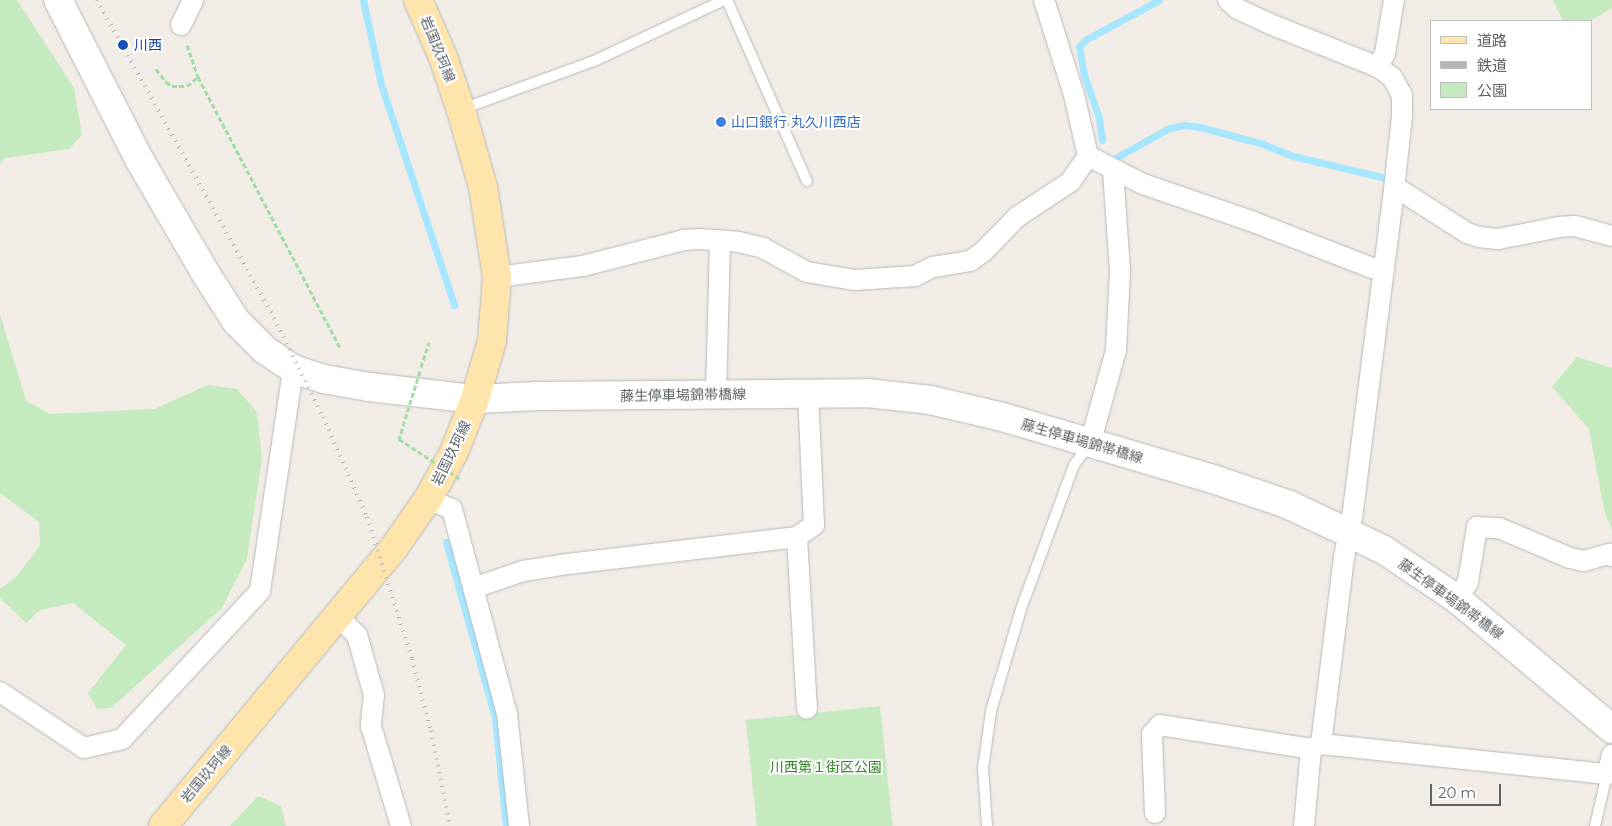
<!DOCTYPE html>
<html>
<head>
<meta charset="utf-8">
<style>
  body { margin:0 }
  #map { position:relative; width:1612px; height:826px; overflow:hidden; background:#f1ece5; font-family:Montserrat,"Noto Sans JP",sans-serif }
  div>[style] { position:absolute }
  .green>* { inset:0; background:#c6eac0; transform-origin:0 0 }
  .stream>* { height:7px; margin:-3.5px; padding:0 3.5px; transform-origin:3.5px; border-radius:3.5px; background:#a7e6ff }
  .path>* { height:3px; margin-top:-1.5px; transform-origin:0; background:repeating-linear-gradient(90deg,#a2dda8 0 5px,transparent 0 7.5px) }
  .roads { filter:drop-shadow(0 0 1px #b6b9bd) drop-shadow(0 0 1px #b6b9bd) }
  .lane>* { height:10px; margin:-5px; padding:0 5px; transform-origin:5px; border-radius:5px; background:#fff }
  .street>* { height:20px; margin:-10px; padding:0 10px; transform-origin:10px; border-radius:10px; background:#fff }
  .secondary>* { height:28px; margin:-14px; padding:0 14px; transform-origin:14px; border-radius:14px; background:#fff }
  .primary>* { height:28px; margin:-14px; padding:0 14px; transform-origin:14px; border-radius:14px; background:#ffe5ac }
  .rail>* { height:4px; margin-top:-2px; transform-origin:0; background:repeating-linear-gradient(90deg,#b4b5b6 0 1px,transparent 0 7px) }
  .path-bridge>* { height:3px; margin-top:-1.5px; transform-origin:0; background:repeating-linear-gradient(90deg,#a2dda8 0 5px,transparent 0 7.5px) }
  .dots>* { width:14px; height:14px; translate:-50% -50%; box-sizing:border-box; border:2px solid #fff; border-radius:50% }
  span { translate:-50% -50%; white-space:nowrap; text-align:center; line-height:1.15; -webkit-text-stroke:4px #fff; paint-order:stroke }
  .transit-label { font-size:14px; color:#164399 }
  .left { translate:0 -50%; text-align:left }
  .street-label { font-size:14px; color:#5d6367 }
  .shop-label { font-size:14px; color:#366cbe }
  .park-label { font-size:14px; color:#37852d }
  .legend { position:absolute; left:1430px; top:20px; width:162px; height:90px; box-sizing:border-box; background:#fff; border:1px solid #bec1c2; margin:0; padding:6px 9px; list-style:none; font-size:15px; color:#5d6367 }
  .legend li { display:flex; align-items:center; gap:10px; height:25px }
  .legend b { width:25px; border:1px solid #bec1c2 }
  .scale { position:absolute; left:1430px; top:784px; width:71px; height:22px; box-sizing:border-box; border:2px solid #5d6367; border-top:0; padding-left:6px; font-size:15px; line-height:18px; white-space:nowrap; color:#5d6367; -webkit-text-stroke:4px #fff; paint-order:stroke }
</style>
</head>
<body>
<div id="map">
  <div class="green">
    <i style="clip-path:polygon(0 0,17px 0,74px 88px,82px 135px,69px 149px,5px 158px,0 164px)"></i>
    <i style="clip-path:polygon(1553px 0,1612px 0,1612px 8px,1590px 21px,1563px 21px)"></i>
    <i style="clip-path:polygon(0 314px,26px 401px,50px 414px,154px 409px,208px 385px,237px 389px,257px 412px,262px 459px,247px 559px,222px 608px,111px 708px,97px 709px,88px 693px,126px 645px,73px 603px,40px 610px,26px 623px,0 598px,0 589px,16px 577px,40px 546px,39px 522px,0 493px)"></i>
    <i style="clip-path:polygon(1577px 357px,1612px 368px,1612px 531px,1604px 510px,1589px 429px,1552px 387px)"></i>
    <i style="left:880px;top:706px;width:121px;height:135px;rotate:84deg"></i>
    <i style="clip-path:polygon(258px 796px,281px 806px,286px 826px,230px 826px)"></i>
  </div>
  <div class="stream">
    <i style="left:363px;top:0;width:86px;rotate:77.9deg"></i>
    <i style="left:381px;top:84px;width:233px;rotate:71.7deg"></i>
    <i style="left:1102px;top:140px;width:22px;rotate:-98deg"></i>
    <i style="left:1099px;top:118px;width:46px;rotate:-109.2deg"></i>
    <i style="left:1084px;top:75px;width:28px;rotate:-100deg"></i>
    <i style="left:1079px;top:47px;width:9px;rotate:-49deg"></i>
    <i style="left:1085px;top:40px;width:84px;rotate:-28.4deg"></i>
    <i style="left:1117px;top:157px;width:60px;rotate:-29.1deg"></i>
    <i style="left:1169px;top:128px;width:16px;rotate:-11deg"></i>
    <i style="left:1185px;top:125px;width:15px;rotate:8deg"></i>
    <i style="left:1200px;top:127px;width:65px;rotate:15.1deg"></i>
    <i style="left:1263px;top:144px;width:32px;rotate:22deg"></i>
    <i style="left:1293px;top:156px;width:95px;rotate:13.4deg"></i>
    <i style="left:446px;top:542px;width:183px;rotate:74.4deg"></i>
    <i style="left:495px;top:718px;width:109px;rotate:84.2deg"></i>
  </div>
  <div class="path">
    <i style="left:187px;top:45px;width:34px;rotate:71deg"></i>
    <i style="left:198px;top:77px;width:306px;rotate:62.3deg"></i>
    <i style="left:156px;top:69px;width:16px;rotate:52deg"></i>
    <i style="left:166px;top:82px;width:7px;rotate:34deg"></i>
    <i style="left:172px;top:86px;width:15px"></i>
    <i style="left:187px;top:86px;width:14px;rotate:-39deg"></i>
    <i style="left:421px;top:367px;width:26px;rotate:-72deg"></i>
  </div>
  <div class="roads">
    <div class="lane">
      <i style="left:727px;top:0;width:198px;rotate:66.2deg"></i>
      <i style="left:462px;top:109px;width:140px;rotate:-20deg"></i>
      <i style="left:594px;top:61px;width:144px;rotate:-25.1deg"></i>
      <i style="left:987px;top:826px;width:57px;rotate:-94deg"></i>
      <i style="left:983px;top:769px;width:59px;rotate:-82.1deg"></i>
      <i style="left:991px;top:711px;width:106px;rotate:-73.6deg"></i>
      <i style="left:1021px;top:609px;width:153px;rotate:-69.8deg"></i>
      <i style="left:1074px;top:465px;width:26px;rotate:-54deg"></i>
      <i style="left:1595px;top:826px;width:53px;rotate:-77deg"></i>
    </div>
    <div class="street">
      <i style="left:1228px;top:0;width:13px;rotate:42deg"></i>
      <i style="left:1238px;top:9px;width:35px;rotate:25deg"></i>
      <i style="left:1270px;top:24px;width:116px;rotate:21.7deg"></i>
      <i style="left:1378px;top:67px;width:17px;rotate:36deg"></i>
      <i style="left:1392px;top:77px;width:21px;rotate:61deg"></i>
      <i style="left:1402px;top:95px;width:21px;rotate:90deg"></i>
      <i style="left:1402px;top:116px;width:74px;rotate:96.2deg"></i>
      <i style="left:1394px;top:190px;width:329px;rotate:97.3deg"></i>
      <i style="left:1352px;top:516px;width:42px;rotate:101deg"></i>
      <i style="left:1344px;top:557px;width:188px;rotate:97deg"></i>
      <i style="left:181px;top:25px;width:28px;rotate:-64deg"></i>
      <i style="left:1378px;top:67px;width:16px;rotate:-63deg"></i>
      <i style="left:1385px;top:53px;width:54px;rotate:-80.4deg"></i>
      <i style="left:1088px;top:156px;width:62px;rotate:27deg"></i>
      <i style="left:1143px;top:184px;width:114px;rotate:18.9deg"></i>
      <i style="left:1251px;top:221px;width:130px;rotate:21.2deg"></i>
      <i style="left:1372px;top:268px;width:12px;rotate:5deg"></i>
      <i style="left:1394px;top:190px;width:9px;rotate:13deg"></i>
      <i style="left:1403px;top:192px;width:76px;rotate:32.6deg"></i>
      <i style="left:1467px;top:233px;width:13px;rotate:18deg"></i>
      <i style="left:1479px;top:237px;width:19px;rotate:6deg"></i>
      <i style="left:1498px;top:239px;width:62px;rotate:-11.1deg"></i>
      <i style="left:1559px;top:227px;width:16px;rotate:-4deg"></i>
      <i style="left:1575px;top:226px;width:38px;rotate:15deg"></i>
      <i style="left:497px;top:277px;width:87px;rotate:-7.3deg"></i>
      <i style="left:583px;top:266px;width:104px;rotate:-14.4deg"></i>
      <i style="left:684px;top:240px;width:15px;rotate:-4deg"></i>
      <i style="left:699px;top:239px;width:39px;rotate:4deg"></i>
      <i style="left:738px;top:242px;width:26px;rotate:13deg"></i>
      <i style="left:763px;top:248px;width:50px;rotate:28.6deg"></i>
      <i style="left:807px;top:272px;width:49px;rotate:9.5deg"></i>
      <i style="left:855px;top:280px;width:60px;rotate:-3.8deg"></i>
      <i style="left:915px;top:276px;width:20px;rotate:-27deg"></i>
      <i style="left:933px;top:267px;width:37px;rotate:-9deg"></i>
      <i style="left:970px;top:261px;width:16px;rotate:-35deg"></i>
      <i style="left:983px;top:252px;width:49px;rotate:-45.8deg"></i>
      <i style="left:1017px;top:217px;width:64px;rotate:-33.4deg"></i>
      <i style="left:1070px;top:182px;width:32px;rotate:-55deg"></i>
      <i style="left:1088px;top:156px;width:63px;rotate:-102.9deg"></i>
      <i style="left:1074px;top:95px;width:100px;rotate:-107.5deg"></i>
      <i style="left:716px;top:395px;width:153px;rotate:-88.5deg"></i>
      <i style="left:1090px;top:444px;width:98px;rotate:-74.5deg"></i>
      <i style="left:1116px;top:350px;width:79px;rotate:-87.1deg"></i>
      <i style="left:1120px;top:271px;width:100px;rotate:-94deg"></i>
      <i style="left:428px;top:499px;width:26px;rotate:23deg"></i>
      <i style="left:452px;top:509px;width:212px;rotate:75deg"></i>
      <i style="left:507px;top:714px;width:113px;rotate:83.9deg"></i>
      <i style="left:797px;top:537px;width:172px;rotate:86.7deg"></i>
      <i style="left:473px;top:588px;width:53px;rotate:-18.8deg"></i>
      <i style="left:523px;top:571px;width:46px;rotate:-8.8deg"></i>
      <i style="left:568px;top:564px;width:231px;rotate:-6.7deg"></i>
      <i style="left:797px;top:537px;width:21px;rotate:-35deg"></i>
      <i style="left:814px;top:525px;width:133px;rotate:-92.6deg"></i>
      <i style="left:1457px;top:599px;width:20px;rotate:-57deg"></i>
      <i style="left:1468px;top:582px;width:56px;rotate:-80.7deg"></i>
      <i style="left:1477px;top:527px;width:22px;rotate:3deg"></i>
      <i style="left:1499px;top:528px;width:77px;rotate:22.9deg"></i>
      <i style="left:1570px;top:558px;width:14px;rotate:12deg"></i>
      <i style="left:1584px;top:561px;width:26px;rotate:-16deg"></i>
      <i style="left:1609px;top:554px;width:4px;rotate:34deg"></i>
      <i style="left:337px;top:616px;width:28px;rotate:44deg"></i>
      <i style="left:357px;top:635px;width:62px;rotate:74.2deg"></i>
      <i style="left:374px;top:695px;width:31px;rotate:96deg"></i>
      <i style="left:371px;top:726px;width:104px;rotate:73.3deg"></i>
      <i style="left:0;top:692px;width:101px;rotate:33.7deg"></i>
      <i style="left:84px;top:748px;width:39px;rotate:-13deg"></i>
      <i style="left:122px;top:739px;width:202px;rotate:-47deg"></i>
      <i style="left:260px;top:591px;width:224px;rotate:-81.5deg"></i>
      <i style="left:1155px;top:813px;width:79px;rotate:-92.2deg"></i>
      <i style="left:1152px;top:734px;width:12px;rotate:-48deg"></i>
      <i style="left:1160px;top:725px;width:153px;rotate:9deg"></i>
      <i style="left:1311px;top:749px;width:11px;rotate:-27deg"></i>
      <i style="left:1321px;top:744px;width:288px;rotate:6deg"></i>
      <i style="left:1607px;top:774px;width:20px;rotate:-75deg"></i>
      <i style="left:1304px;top:826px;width:77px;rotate:-84.8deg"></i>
    </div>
    <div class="secondary">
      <i style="left:58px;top:0;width:178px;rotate:63deg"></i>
      <i style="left:139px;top:159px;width:133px;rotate:59.8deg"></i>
      <i style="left:206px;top:274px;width:56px;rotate:57.4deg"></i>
      <i style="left:236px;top:321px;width:41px;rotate:45deg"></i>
      <i style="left:265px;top:350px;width:34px;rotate:34deg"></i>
      <i style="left:293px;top:369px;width:33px;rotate:18deg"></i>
      <i style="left:324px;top:379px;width:46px;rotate:10.1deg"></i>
      <i style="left:369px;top:387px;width:107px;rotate:6.5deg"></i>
      <i style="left:475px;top:399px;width:63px;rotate:-2.7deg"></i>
      <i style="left:538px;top:396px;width:329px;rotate:-0.5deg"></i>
      <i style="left:867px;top:393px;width:63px;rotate:6.3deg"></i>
      <i style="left:930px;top:400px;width:71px;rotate:13.1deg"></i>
      <i style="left:999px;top:416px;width:223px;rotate:16.4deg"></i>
      <i style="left:1213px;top:479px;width:78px;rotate:18.7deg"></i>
      <i style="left:1287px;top:504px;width:68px;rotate:25.1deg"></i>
      <i style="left:1349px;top:533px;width:39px;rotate:26deg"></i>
      <i style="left:1384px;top:550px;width:88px;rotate:33.9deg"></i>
      <i style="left:1457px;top:599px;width:202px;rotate:40deg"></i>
    </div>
    <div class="primary">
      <i style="left:163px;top:826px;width:360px;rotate:-50.3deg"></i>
      <i style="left:393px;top:549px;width:61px;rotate:-55deg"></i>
      <i style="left:428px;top:499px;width:54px;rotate:-61deg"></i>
      <i style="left:454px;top:452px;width:57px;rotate:-68.4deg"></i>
      <i style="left:475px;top:399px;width:60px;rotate:-73.7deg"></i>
      <i style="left:492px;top:341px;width:64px;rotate:-85.5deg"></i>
      <i style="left:497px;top:277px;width:91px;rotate:-98.8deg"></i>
      <i style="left:483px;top:187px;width:80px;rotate:-105.9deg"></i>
      <i style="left:461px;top:110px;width:56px;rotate:-108.8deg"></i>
      <i style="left:443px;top:57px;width:62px;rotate:-113.7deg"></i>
    </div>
  </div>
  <div class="rail">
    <i style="left:97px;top:0;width:364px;rotate:60.9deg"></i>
    <i style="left:274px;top:318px;width:110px;rotate:63.7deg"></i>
    <i style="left:323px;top:417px;width:109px;rotate:66.3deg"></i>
    <i style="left:367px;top:517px;width:149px;rotate:72.4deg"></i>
    <i style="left:412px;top:659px;width:74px;rotate:75.2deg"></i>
    <i style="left:431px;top:731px;width:97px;rotate:78.7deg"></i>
  </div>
  <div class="path-bridge">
    <i style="left:420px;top:371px;width:71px;rotate:107.2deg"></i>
    <i style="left:399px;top:439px;width:73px;rotate:33.3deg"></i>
  </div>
  <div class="dots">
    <i style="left:123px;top:45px;background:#1a4fb4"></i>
    <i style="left:721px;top:122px;background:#3f7fe0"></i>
  </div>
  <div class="transit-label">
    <span class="left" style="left:134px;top:45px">川西</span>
  </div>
  <div class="street-label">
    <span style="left:438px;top:49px;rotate:68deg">岩国玖珂線</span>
    <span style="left:683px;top:395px;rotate:-1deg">藤生停車場錦帯橋線</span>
    <span style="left:1082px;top:441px;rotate:16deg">藤生停車場錦帯橋線</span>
    <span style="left:451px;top:453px;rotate:-64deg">岩国玖珂線</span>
    <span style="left:1451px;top:599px;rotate:36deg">藤生停車場錦帯橋線</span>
    <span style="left:206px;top:774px;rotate:-50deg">岩国玖珂線</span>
  </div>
  <div class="shop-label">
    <span class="left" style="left:731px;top:122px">山口銀行 丸久川西店</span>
  </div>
  <div class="park-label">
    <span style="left:826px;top:767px">川西第１街区公園</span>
  </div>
  <ul class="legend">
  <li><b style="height:6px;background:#ffe5ac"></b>道路</li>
  <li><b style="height:6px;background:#b4b5b6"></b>鉄道</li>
  <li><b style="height:14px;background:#c6eac0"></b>公園</li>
  </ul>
  <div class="scale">20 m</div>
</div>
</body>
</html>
